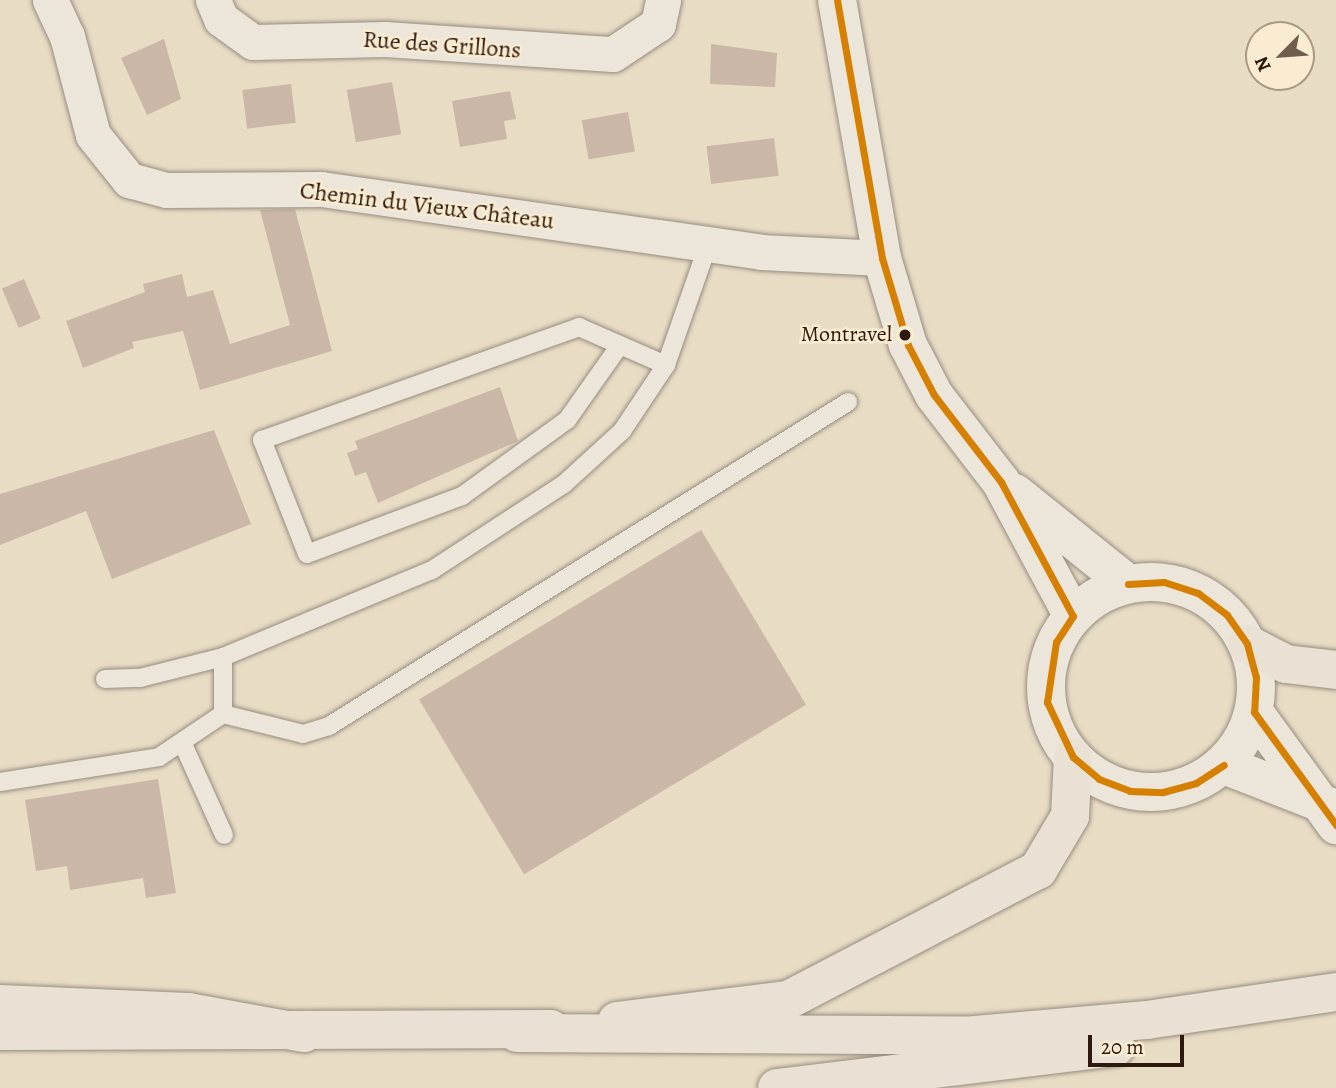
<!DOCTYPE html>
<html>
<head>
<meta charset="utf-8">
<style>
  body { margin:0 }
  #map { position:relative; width:1336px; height:1088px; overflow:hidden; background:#e8dcc5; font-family:Alegreya,serif }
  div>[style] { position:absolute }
  .building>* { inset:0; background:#cab7a7; transform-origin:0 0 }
  .roads { filter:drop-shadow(0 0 2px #978d7f) drop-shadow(0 0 2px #978d7f) }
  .lane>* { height:18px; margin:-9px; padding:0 9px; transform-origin:9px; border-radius:9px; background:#ebe5da }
  .street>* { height:35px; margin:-17.5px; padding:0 17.5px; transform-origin:17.5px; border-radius:17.5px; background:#ebe5da }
  .secondary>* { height:38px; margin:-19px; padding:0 19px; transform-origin:19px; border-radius:19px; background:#ebe5da }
  .secondary>.ring { margin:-19px; padding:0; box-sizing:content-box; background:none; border:38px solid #ebe5da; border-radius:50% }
  .primary>* { height:38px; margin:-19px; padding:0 19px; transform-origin:19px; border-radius:19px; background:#e8e1d4 }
  .highway>* { height:38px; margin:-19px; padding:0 19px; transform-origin:19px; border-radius:19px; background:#e8e1d4 }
  .bus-1>* { height:7px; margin:-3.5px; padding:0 3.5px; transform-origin:3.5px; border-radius:3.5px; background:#d68002 }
  .dots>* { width:19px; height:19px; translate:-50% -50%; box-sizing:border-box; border:4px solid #faecd0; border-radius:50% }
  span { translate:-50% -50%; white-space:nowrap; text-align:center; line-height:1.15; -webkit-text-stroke:5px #faecd0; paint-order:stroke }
  .bus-label { font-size:22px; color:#2f190e }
  .right { translate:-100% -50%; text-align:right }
  .street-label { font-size:24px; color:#2f190e }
  .north { position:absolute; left:1245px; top:21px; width:70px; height:70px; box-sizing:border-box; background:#faecd0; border:2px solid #a99882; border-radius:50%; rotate:245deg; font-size:19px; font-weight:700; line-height:28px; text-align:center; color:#2f190e }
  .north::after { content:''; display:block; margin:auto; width:24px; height:32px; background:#705d4e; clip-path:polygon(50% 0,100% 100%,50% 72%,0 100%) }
  .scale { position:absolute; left:1088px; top:1035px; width:96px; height:32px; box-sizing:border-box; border:4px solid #2f190e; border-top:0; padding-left:9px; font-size:21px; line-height:24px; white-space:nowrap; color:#2f190e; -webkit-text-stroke:5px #faecd0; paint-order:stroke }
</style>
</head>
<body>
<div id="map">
  <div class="building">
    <i style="clip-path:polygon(164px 39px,181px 99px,147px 115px,121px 58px)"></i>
    <i style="clip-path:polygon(711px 44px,777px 53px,775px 87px,710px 84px)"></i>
    <i style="left:392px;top:82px;width:53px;height:46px;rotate:80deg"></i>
    <i style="left:291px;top:84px;width:39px;height:49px;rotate:83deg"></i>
    <i style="clip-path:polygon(510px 91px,516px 119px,504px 121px,507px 139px,460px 147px,452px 101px)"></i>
    <i style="left:628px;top:112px;width:40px;height:47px;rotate:80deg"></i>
    <i style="left:774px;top:138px;width:38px;height:68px;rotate:83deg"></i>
    <i style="clip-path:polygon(295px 209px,332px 351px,200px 390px,183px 331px,132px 342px,134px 348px,83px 368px,66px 321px,145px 292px,143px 284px,182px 274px,187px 297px,213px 290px,230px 344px,290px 325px,260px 210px)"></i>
    <i style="left:24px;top:279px;width:43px;height:24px;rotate:67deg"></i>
    <i style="clip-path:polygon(500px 387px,518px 441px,378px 503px,366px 472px,355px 476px,347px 453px,358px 449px,355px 441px)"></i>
    <i style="clip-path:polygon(214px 430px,251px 524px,112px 579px,86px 511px,0 545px,0 494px)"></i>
    <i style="left:701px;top:530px;width:204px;height:329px;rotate:59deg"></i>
    <i style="clip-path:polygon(158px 779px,176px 893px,146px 898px,143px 878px,70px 890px,67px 866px,36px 871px,25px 800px)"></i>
  </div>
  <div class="roads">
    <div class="lane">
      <i style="left:709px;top:242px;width:130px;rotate:109.3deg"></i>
      <i style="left:666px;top:365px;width:79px;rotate:123.7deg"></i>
      <i style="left:622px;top:431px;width:79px;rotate:137.6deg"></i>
      <i style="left:564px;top:484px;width:158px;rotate:146.9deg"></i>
      <i style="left:432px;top:570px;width:226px;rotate:157.4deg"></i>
      <i style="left:223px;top:657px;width:57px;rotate:90deg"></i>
      <i style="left:223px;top:714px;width:82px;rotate:14deg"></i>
      <i style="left:303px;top:734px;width:27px;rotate:-17deg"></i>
      <i style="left:329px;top:726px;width:612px;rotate:-31.98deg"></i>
      <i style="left:620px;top:345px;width:92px;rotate:125.2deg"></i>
      <i style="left:567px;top:420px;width:130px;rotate:144.1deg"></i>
      <i style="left:462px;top:496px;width:165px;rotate:159.5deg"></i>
      <i style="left:307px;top:554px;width:123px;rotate:-111.5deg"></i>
      <i style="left:262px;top:440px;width:337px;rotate:-19.6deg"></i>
      <i style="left:579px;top:327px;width:95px;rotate:23.6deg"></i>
      <i style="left:105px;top:679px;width:35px;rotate:-2deg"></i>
      <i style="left:140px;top:678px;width:86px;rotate:-14.2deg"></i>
      <i style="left:182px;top:742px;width:102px;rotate:65.7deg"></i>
      <i style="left:0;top:782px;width:161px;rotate:-8.9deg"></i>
      <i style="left:159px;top:757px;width:77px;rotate:-33.9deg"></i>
    </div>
    <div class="street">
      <i style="left:50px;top:0;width:40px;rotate:65deg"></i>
      <i style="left:67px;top:36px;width:102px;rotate:75.3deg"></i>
      <i style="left:93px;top:135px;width:58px;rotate:51.3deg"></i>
      <i style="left:129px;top:180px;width:39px;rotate:15deg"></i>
      <i style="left:167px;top:190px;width:154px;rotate:-0.4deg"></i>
      <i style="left:321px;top:189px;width:444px;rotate:8.1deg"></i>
      <i style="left:761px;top:252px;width:121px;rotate:2.8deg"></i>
      <i style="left:213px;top:0;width:21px;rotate:67deg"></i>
      <i style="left:221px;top:19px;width:39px;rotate:36deg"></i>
      <i style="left:253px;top:42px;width:132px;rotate:-1.3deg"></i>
      <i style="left:385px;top:39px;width:228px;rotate:3.8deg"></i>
      <i style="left:613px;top:54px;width:54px;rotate:-33.7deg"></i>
      <i style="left:658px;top:24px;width:25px;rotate:-78deg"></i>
    </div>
    <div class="secondary">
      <i style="left:837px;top:0;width:262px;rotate:80.1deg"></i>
      <i style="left:882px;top:258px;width:91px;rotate:73.4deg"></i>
      <i style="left:908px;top:345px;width:56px;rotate:62.5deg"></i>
      <i style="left:934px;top:395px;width:110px;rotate:52.4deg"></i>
      <i style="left:1001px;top:482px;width:152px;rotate:61.8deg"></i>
      <i style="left:1015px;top:493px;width:145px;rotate:38.8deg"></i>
      <i class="ring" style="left:1046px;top:582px;width:172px;height:172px"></i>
      <i style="left:1254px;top:712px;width:140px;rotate:54deg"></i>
      <i style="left:1224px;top:765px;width:110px;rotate:21.4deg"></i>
    </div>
    <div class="primary">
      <i style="left:617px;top:1021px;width:172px;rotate:-7deg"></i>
      <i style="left:788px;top:1000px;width:282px;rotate:-27.5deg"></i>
      <i style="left:1038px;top:870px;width:63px;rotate:-59.3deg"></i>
      <i style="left:1070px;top:816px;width:59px;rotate:-87.1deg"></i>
      <i style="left:0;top:1031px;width:551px;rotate:-0.21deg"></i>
    </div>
    <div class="highway">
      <i style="left:1247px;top:644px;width:44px;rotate:27.1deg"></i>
      <i style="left:1286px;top:664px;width:50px;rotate:6.8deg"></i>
      <i style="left:0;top:1004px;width:188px;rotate:2.4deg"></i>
      <i style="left:188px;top:1012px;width:118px;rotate:10.3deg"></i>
      <i style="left:517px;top:1033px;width:458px;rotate:0.3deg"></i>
      <i style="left:975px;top:1035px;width:173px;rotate:-5deg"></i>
      <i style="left:1147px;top:1020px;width:191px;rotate:-8.4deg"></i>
      <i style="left:777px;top:1088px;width:341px;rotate:-6.9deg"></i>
    </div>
  </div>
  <div class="bus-1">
    <i style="left:837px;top:0;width:262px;rotate:80.1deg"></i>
    <i style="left:882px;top:258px;width:91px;rotate:73.4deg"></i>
    <i style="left:908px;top:345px;width:56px;rotate:62.5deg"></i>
    <i style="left:934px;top:395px;width:110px;rotate:52.4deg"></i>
    <i style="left:1001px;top:482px;width:152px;rotate:61.8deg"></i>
    <i style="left:1128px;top:584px;width:36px;rotate:-3deg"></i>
    <i style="left:1164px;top:582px;width:36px;rotate:18deg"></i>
    <i style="left:1198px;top:593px;width:36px;rotate:37deg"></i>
    <i style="left:1227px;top:615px;width:35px;rotate:55deg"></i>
    <i style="left:1247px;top:644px;width:34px;rotate:75deg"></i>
    <i style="left:1256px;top:677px;width:35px;rotate:93deg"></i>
    <i style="left:1073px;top:616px;width:31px;rotate:123deg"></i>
    <i style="left:1056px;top:642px;width:61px;rotate:98.5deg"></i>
    <i style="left:1047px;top:702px;width:61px;rotate:64.7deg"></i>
    <i style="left:1073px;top:757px;width:34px;rotate:40deg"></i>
    <i style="left:1099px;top:779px;width:33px;rotate:21deg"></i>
    <i style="left:1130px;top:791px;width:33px;rotate:2deg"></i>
    <i style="left:1163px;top:792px;width:34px;rotate:-15deg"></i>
    <i style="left:1196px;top:783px;width:33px;rotate:-33deg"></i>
    <i style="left:1254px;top:712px;width:140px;rotate:54deg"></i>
  </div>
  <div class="dots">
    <i style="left:905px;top:335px;background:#2f190e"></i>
  </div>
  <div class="bus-label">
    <span class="right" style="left:892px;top:335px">Montravel</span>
  </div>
  <div class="street-label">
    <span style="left:442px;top:45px;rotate:4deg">Rue des Grillons</span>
    <span style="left:427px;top:206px;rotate:7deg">Chemin du Vieux Château</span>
  </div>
  <div class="north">N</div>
  <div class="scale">20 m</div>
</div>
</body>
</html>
